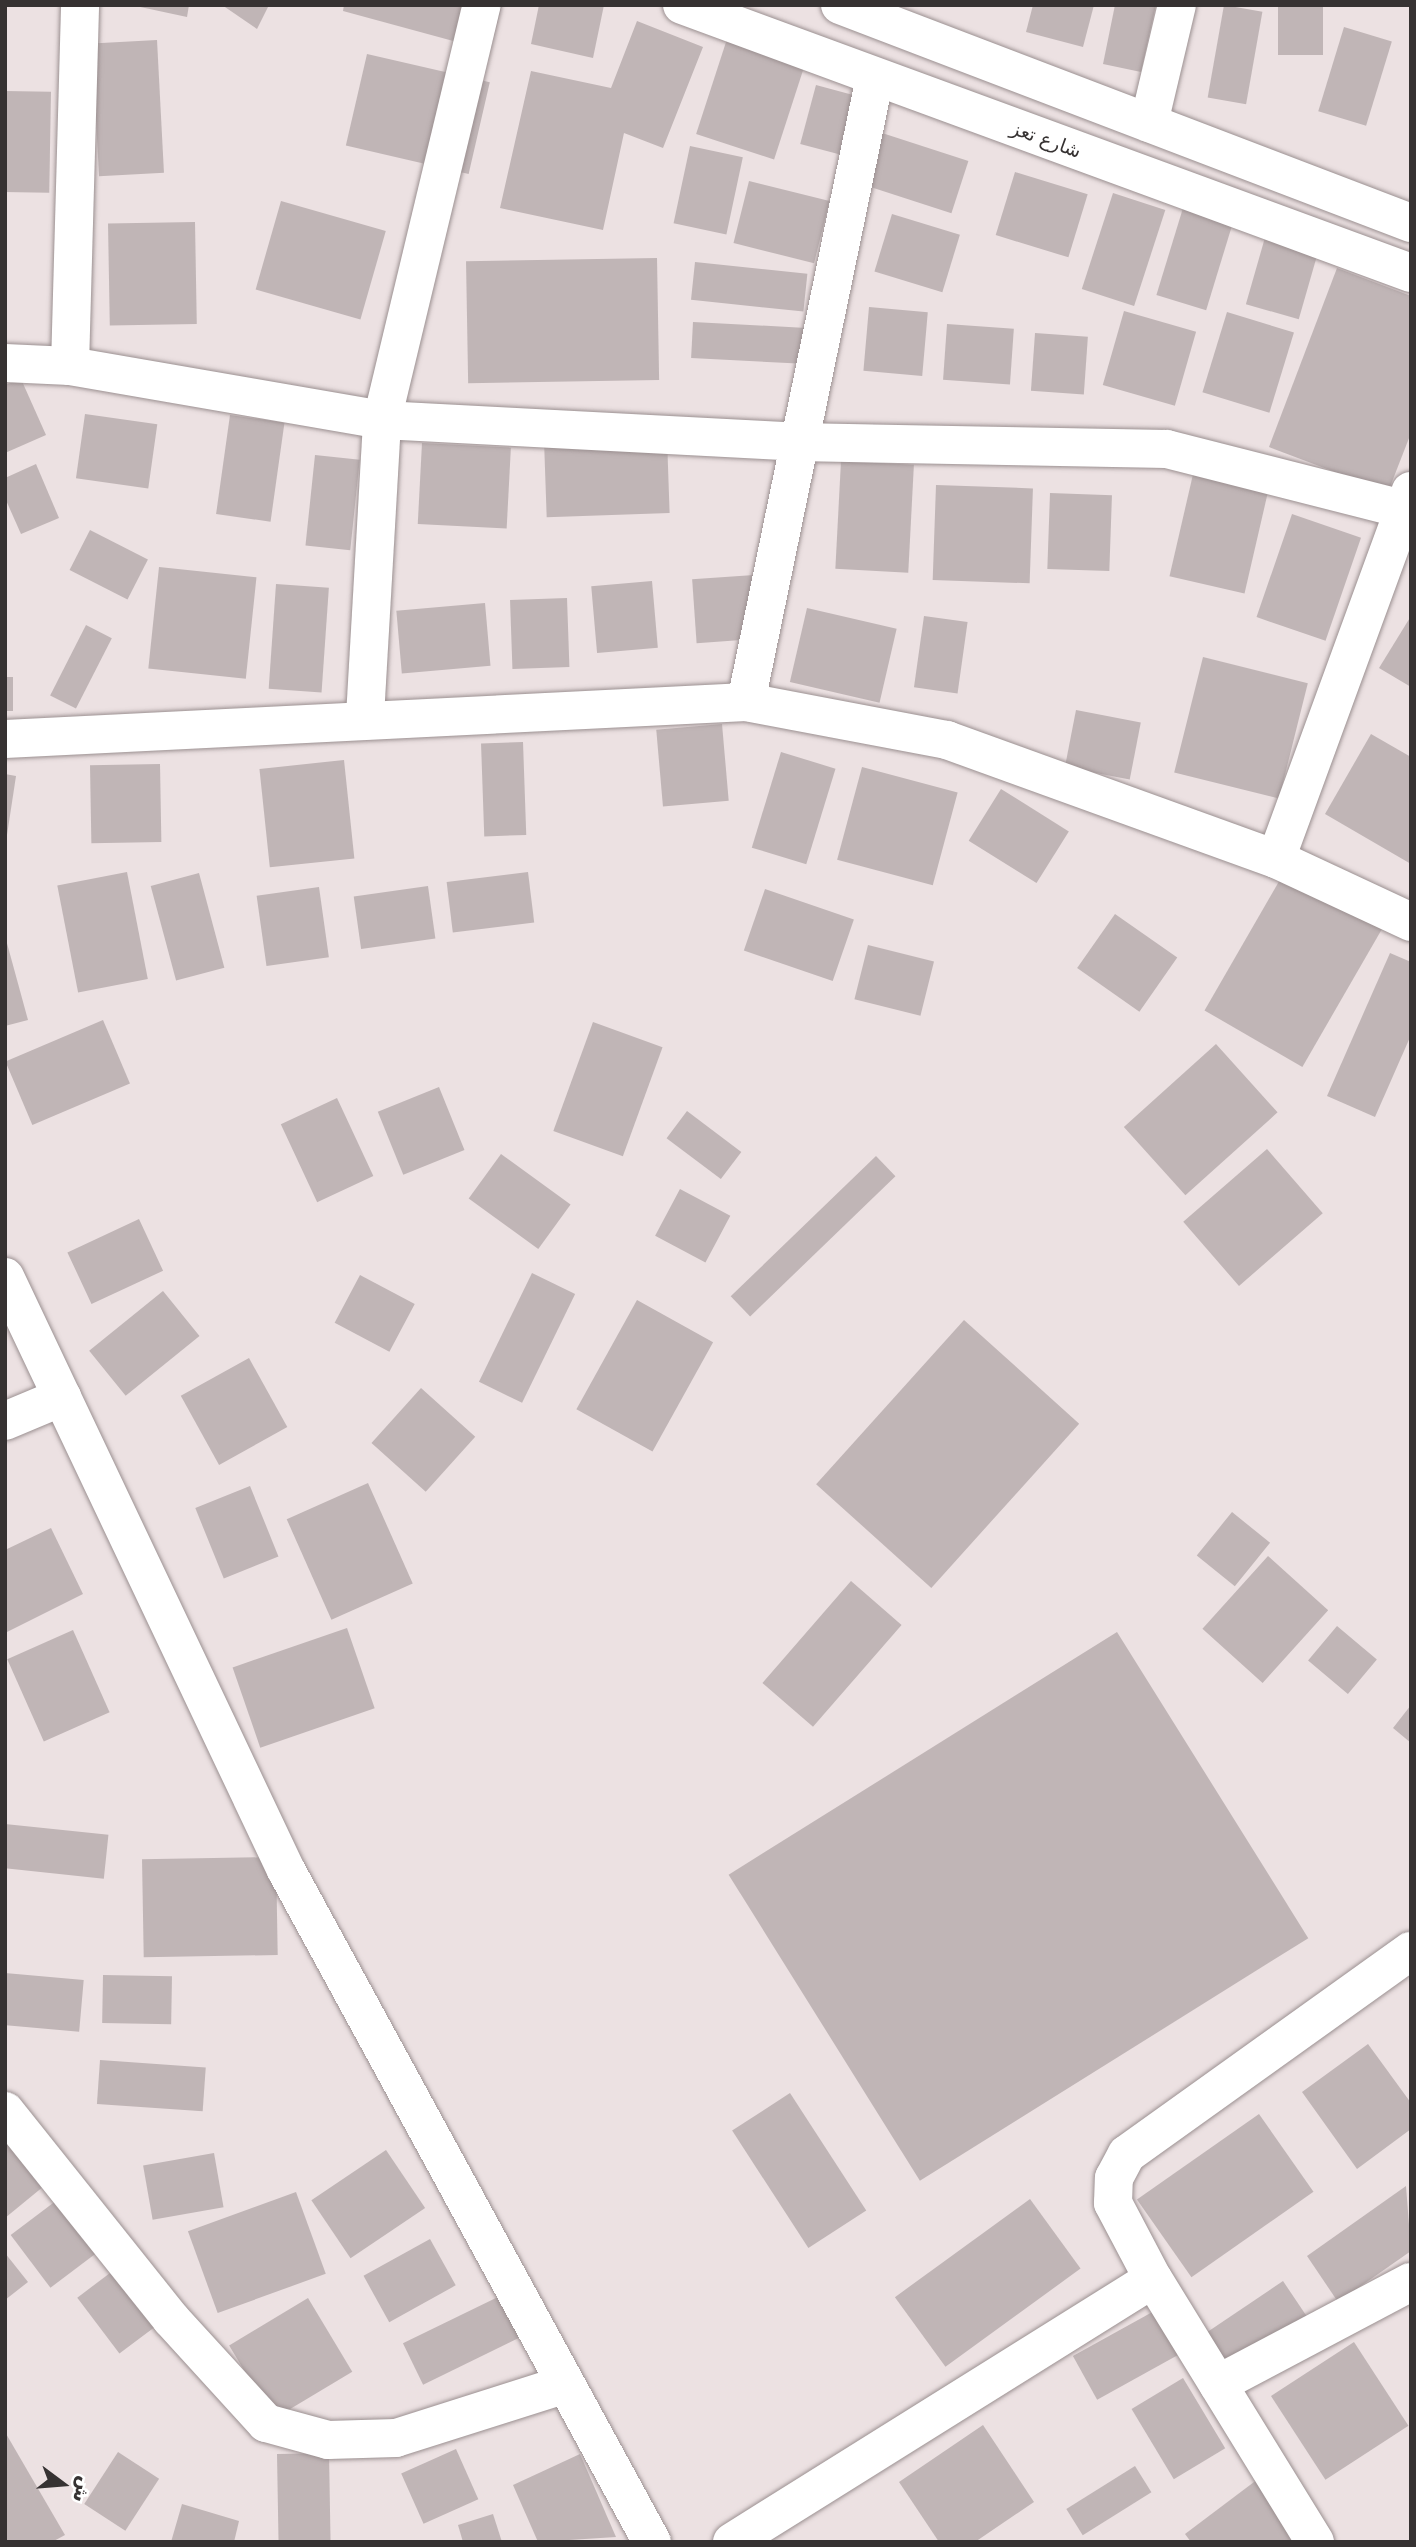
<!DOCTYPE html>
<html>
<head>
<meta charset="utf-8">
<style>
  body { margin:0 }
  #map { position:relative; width:1416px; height:2547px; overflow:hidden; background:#ece1e2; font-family:"DejaVu Sans",Cairo,sans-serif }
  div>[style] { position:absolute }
  .building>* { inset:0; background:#c0b5b6; transform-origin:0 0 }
  .roads { filter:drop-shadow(0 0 2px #9b9091) drop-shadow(0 0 2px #9b9091) }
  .minor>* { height:38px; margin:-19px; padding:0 19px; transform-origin:19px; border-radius:19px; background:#fff }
  .major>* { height:38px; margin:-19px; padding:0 19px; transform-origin:19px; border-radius:19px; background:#fff }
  span { translate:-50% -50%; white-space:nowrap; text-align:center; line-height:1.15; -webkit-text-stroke:5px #fff; paint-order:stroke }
  .street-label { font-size:19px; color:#363232 }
  .frame { position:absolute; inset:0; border:7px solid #363232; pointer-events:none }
  .north { position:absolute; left:28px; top:2449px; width:70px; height:70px; -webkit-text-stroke:5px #fff; paint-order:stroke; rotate:106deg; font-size:19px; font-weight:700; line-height:28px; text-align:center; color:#363232 }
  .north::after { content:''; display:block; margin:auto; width:24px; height:32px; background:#363232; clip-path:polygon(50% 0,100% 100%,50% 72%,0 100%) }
</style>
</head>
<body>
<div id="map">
  <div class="building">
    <i style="clip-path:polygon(131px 5px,189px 5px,187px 17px)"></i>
    <i style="clip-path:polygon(222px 5px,269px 5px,257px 29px)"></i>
    <i style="clip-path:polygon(344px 5px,502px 5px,490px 51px,343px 11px)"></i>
    <i style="clip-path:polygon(539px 5px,604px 5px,593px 58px,531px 44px)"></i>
    <i style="clip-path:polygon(1033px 5px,1094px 5px,1083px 47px,1026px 32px)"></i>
    <i style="clip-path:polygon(1115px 5px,1156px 5px,1141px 72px,1103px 64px)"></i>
    <i style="left:1224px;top:5px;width:39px;height:94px;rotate:10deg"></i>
    <i style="left:1278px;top:5px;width:45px;height:50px"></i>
    <i style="clip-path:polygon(637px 21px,703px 47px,663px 148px,624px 133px,603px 230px,500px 208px,531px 71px,611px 88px)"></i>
    <i style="left:1344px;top:27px;width:50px;height:88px;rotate:17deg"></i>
    <i style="left:727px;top:39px;width:82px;height:100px;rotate:18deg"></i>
    <i style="left:157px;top:40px;width:133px;height:65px;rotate:87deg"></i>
    <i style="left:367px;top:54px;width:126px;height:94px;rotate:13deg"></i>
    <i style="left:816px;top:85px;width:49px;height:61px;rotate:15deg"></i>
    <i style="left:5px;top:91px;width:46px;height:101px;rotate:1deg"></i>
    <i style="left:879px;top:132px;width:94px;height:55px;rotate:18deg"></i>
    <i style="left:690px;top:146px;width:54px;height:79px;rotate:12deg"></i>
    <i style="left:1015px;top:172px;width:76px;height:66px;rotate:17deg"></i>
    <i style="left:749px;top:181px;width:83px;height:64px;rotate:14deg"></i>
    <i style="left:1113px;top:193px;width:55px;height:101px;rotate:18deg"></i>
    <i style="left:281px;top:201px;width:109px;height:92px;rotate:16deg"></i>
    <i style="left:1183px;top:208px;width:52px;height:91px;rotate:17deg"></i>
    <i style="left:892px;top:214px;width:71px;height:60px;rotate:17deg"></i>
    <i style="left:195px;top:222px;width:102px;height:87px;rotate:89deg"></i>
    <i style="left:1266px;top:234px;width:55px;height:73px;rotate:16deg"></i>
    <i style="left:657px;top:258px;width:122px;height:191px;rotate:89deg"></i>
    <i style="left:695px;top:262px;width:113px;height:38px;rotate:6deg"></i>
    <i style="clip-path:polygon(1337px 268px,1411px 296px,1411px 433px,1388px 492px,1269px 447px)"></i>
    <i style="left:869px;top:307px;width:59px;height:64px;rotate:5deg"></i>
    <i style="left:1124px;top:311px;width:75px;height:77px;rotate:16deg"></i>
    <i style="left:1227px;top:312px;width:70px;height:84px;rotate:17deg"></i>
    <i style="left:693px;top:322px;width:127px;height:36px;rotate:3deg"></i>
    <i style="left:947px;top:324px;width:67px;height:56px;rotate:4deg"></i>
    <i style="left:1035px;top:333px;width:53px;height:58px;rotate:4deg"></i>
    <i style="clip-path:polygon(21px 379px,46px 435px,5px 453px,5px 385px)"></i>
    <i style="left:85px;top:414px;width:73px;height:65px;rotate:8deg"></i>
    <i style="left:230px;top:415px;width:55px;height:100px;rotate:8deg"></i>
    <i style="left:667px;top:438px;width:75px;height:123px;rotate:88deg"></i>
    <i style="left:422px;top:443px;width:89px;height:81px;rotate:3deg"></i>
    <i style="left:315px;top:455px;width:45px;height:91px;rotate:6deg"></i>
    <i style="left:841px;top:461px;width:73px;height:108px;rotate:3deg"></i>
    <i style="clip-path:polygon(36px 464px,59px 518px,21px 534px,5px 498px,5px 478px)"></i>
    <i style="left:1194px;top:470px;width:77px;height:109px;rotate:13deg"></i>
    <i style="left:936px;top:485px;width:97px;height:95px;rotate:2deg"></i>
    <i style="left:1050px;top:493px;width:62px;height:76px;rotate:2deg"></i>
    <i style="left:1292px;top:514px;width:73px;height:109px;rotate:19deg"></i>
    <i style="left:90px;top:530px;width:65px;height:45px;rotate:27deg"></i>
    <i style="left:159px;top:567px;width:98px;height:102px;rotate:6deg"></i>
    <i style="left:754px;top:575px;width:64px;height:62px;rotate:86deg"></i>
    <i style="left:652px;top:581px;width:67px;height:61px;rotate:85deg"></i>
    <i style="left:276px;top:584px;width:53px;height:105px;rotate:4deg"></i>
    <i style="left:567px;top:598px;width:69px;height:57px;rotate:88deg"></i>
    <i style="left:485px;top:603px;width:63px;height:89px;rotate:85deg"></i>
    <i style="left:807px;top:608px;width:92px;height:76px;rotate:13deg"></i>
    <i style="left:924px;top:616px;width:44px;height:72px;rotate:8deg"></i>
    <i style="clip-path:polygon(1411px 616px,1411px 687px,1379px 668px)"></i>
    <i style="left:86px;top:625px;width:29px;height:79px;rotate:27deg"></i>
    <i style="left:1203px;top:657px;width:108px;height:119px;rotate:14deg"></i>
    <i style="left:5px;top:677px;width:8px;height:34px"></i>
    <i style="left:1076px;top:710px;width:66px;height:58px;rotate:11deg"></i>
    <i style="left:722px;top:724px;width:77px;height:66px;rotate:85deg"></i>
    <i style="clip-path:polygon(1371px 734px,1411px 757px,1411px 864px,1325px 814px)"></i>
    <i style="left:523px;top:742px;width:93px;height:42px;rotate:88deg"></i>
    <i style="left:781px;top:752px;width:57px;height:100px;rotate:17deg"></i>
    <i style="left:344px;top:760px;width:99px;height:85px;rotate:84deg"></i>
    <i style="left:160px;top:764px;width:78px;height:70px;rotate:89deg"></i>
    <i style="left:862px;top:767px;width:99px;height:96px;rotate:15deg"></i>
    <i style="clip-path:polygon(5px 774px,16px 776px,7px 835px,5px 835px)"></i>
    <i style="left:1001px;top:789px;width:80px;height:61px;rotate:32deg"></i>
    <i style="left:1285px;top:871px;width:113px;height:161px;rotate:30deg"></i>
    <i style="left:127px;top:872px;width:109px;height:71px;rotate:79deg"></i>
    <i style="left:528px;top:872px;width:51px;height:82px;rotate:83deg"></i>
    <i style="left:199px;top:873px;width:98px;height:50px;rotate:75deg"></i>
    <i style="left:428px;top:886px;width:53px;height:75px;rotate:82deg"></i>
    <i style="left:319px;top:887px;width:71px;height:63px;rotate:82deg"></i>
    <i style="left:765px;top:889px;width:94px;height:65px;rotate:19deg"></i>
    <i style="left:1115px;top:914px;width:76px;height:66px;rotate:35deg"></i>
    <i style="clip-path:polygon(5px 936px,28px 1020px,5px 1026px)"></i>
    <i style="left:868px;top:945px;width:68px;height:56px;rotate:14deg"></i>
    <i style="clip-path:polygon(1390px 953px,1411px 962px,1411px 1035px,1375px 1117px,1327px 1096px)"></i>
    <i style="left:103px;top:1020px;width:69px;height:106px;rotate:67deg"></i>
    <i style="left:593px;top:1022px;width:74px;height:116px;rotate:20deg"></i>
    <i style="left:1216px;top:1044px;width:92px;height:124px;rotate:48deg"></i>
    <i style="left:439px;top:1087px;width:68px;height:66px;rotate:68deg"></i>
    <i style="left:337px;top:1098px;width:86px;height:62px;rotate:65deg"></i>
    <i style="left:687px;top:1111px;width:68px;height:34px;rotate:37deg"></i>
    <i style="left:1267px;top:1149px;width:85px;height:111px;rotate:49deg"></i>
    <i style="left:501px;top:1154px;width:86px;height:55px;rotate:36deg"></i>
    <i style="left:876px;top:1156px;width:28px;height:202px;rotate:46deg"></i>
    <i style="left:680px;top:1189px;width:57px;height:53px;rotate:28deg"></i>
    <i style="left:139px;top:1219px;width:57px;height:79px;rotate:65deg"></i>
    <i style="left:532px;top:1273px;width:48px;height:121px;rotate:26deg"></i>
    <i style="left:360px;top:1275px;width:62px;height:54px;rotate:28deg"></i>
    <i style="left:163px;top:1291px;width:58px;height:95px;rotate:51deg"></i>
    <i style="left:637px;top:1300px;width:87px;height:125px;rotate:29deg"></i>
    <i style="left:964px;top:1320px;width:155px;height:221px;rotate:42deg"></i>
    <i style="left:249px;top:1358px;width:79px;height:78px;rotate:61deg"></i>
    <i style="left:421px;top:1388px;width:73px;height:74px;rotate:42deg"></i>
    <i style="left:368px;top:1483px;width:110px;height:89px;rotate:66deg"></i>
    <i style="left:250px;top:1486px;width:76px;height:59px;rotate:68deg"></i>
    <i style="left:1232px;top:1512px;width:49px;height:56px;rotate:39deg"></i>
    <i style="clip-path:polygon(51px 1528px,83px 1594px,5px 1633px,5px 1550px)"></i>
    <i style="left:1268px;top:1556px;width:81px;height:98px;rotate:42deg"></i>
    <i style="left:851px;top:1581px;width:67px;height:135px;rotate:41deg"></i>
    <i style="left:1337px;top:1626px;width:52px;height:45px;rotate:40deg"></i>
    <i style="left:347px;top:1628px;width:85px;height:121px;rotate:71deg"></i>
    <i style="left:73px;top:1630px;width:90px;height:72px;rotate:66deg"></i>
    <i style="left:1117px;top:1632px;width:361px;height:458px;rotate:58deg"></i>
    <i style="clip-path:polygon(1411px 1705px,1411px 1743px,1393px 1728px)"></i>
    <i style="left:5px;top:1824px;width:104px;height:44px;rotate:6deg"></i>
    <i style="left:276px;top:1857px;width:98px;height:134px;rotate:89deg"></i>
    <i style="left:5px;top:1973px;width:79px;height:52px;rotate:5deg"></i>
    <i style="left:103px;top:1975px;width:69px;height:48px;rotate:1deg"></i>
    <i style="clip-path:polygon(1368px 2044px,1411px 2103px,1411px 2129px,1357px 2169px,1302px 2092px)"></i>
    <i style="left:100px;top:2060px;width:106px;height:44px;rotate:4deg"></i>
    <i style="left:790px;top:2093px;width:140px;height:69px;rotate:57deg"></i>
    <i style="left:1259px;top:2114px;width:95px;height:149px;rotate:55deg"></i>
    <i style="clip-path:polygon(5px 2122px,55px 2177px,5px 2218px)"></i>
    <i style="left:386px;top:2150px;width:70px;height:90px;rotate:56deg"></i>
    <i style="left:214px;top:2153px;width:55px;height:72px;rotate:80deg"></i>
    <i style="clip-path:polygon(1406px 2186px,1411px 2251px,1338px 2302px,1307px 2256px)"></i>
    <i style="left:73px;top:2188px;width:66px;height:78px;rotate:53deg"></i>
    <i style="left:296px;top:2192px;width:87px;height:115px;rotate:70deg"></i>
    <i style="left:1030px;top:2199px;width:86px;height:167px;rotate:54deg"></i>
    <i style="left:430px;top:2239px;width:53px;height:76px;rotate:61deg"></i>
    <i style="clip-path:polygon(5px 2253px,28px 2282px,5px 2300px)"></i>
    <i style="left:118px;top:2267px;width:70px;height:51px;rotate:53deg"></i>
    <i style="left:1283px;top:2281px;width:46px;height:93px;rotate:56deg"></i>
    <i style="left:500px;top:2296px;width:46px;height:108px;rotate:64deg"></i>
    <i style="left:308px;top:2298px;width:86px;height:92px;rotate:59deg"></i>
    <i style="left:1156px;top:2310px;width:50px;height:95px;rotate:61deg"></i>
    <i style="left:1354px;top:2342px;width:100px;height:99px;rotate:57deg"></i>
    <i style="left:1183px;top:2378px;width:82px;height:60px;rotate:59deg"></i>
    <i style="clip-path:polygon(983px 2425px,1034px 2502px,975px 2542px,939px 2542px,899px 2482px)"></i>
    <i style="clip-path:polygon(5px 2432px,65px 2535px,52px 2542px,5px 2542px)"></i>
    <i style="left:456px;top:2449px;width:55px;height:60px;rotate:66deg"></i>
    <i style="left:118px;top:2452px;width:49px;height:62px;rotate:33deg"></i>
    <i style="left:329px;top:2453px;width:89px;height:52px;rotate:89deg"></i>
    <i style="clip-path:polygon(580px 2454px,616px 2537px,538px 2542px,513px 2485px)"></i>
    <i style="left:1135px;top:2466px;width:31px;height:81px;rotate:58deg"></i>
    <i style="clip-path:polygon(1258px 2479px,1306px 2542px,1191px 2542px,1185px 2534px)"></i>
    <i style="clip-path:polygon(182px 2504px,239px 2521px,234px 2542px,171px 2542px)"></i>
    <i style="clip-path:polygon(493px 2514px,502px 2542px,463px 2542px,458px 2525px)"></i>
  </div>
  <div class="roads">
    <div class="minor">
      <i style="left:1149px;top:123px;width:121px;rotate:-76.7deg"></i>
      <i style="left:5px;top:363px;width:65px;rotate:2.6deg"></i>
      <i style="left:70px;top:366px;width:317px;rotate:9.8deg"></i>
      <i style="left:382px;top:420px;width:416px;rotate:3deg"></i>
      <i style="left:797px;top:442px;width:370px;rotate:1.1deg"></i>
      <i style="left:1167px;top:449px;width:252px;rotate:14.3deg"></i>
      <i style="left:70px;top:366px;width:361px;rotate:-88.4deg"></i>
      <i style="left:746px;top:702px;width:638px;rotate:-78.34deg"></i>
      <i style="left:365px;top:717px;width:297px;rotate:-86.7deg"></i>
      <i style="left:382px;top:420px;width:427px;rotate:-76.5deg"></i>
      <i style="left:5px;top:739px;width:742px;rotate:-2.86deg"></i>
      <i style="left:746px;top:702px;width:205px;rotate:10.7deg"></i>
      <i style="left:947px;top:740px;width:350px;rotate:19.9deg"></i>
      <i style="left:1276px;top:859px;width:149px;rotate:25deg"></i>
      <i style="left:1276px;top:859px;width:392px;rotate:-69.9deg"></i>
      <i style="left:5px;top:1277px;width:656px;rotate:64.65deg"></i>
      <i style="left:286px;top:1870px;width:765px;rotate:61.43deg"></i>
      <i style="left:5px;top:1421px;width:62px;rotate:-22.8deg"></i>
      <i style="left:5px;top:2111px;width:266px;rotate:51.4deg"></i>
      <i style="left:171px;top:2319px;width:141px;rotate:47.6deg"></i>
      <i style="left:266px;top:2423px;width:64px;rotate:15.3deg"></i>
      <i style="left:328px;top:2440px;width:68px;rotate:-1.7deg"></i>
      <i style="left:396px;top:2438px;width:178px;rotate:-17.6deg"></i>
      <i style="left:1218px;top:2384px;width:218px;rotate:-27.9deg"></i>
      <i style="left:732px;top:2542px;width:496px;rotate:-32deg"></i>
      <i style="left:1315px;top:2542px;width:309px;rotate:-121.6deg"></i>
      <i style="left:1153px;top:2279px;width:86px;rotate:-117.8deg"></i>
      <i style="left:1113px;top:2203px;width:25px;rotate:-88deg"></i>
      <i style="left:1114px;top:2178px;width:27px;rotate:-62deg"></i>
      <i style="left:1127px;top:2154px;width:349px;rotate:-35.6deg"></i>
    </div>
    <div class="major">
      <i style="left:682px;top:5px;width:777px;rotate:20.18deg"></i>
      <i style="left:840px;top:5px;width:611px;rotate:20.9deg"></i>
    </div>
  </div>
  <div class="street-label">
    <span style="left:1046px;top:140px;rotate:20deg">شارع تعز</span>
  </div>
  <div class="frame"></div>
  <div class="north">ش</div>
</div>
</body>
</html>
